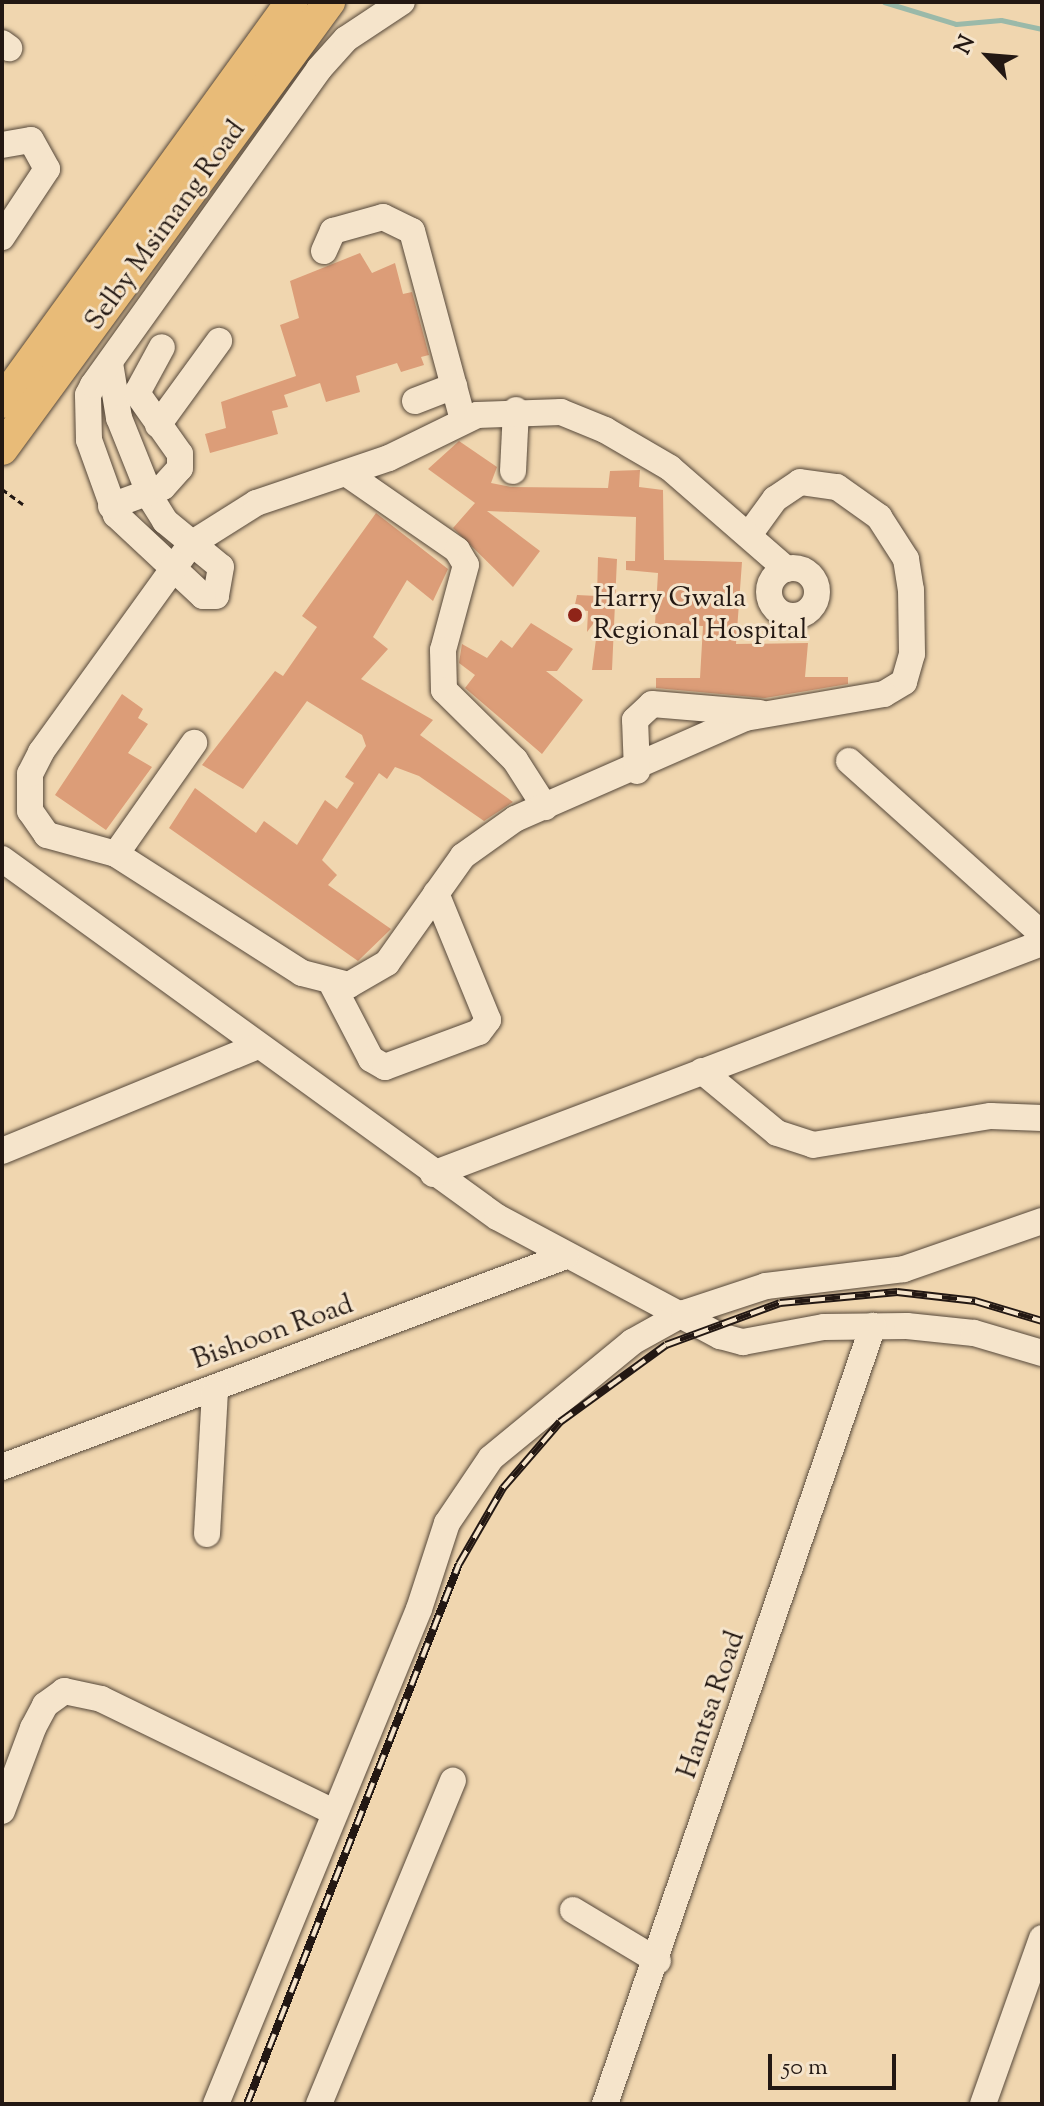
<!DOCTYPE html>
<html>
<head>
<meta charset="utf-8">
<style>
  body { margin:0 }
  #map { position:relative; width:1044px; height:2106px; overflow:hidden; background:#f0d6af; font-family:"Sorts Mill Goudy",serif }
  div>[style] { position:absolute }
  .stream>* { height:5px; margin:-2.5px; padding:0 2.5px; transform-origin:2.5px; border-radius:2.5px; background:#9ab9a9 }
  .building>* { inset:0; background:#dc9d78 }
  .path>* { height:3px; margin-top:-1.5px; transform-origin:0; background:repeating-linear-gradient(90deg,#231813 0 6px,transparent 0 10px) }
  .roads { filter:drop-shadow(0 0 2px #56483a) drop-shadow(0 0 2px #56483a) }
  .minor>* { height:26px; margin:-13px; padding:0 13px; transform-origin:13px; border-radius:13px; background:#f5e4cb }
  .minor>.ring { margin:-13px; padding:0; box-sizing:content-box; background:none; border:26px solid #f5e4cb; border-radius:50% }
  .major>* { height:32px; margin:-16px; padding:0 16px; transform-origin:16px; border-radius:16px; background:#e8bb78 }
  .rail>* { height:8px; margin-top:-4px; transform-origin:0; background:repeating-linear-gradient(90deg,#f5e4cb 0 15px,#231813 0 30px); box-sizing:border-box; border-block:2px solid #231813 }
  .dots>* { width:22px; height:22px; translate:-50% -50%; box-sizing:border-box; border:4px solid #f5e4cb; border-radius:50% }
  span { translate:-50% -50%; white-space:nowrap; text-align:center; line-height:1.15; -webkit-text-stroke:6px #f5e4cb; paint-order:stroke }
  .street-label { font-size:28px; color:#231813 }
  .poi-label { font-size:28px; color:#231813 }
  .left { translate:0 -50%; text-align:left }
  .frame { position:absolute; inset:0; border:4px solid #231813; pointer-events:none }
  .north { position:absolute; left:948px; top:16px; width:80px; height:80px; -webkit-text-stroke:6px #f5e4cb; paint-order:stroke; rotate:296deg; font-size:22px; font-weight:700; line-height:32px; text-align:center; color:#231813 }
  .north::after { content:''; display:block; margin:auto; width:28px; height:36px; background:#231813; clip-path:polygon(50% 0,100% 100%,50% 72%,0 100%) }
  .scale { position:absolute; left:768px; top:2054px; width:128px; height:36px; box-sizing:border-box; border:4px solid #231813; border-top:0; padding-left:10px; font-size:24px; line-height:28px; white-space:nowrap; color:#231813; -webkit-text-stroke:6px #f5e4cb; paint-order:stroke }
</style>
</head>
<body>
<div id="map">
  <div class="stream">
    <i style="left:884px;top:2px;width:75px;rotate:17deg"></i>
    <i style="left:956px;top:24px;width:45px;rotate:-5.1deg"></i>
    <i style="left:1001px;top:20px;width:42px;rotate:12.4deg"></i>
  </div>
  <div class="building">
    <i style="clip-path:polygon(360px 253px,372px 273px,395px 263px,403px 294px,412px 292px,429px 355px,421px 357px,424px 365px,401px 372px,397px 363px,356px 376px,360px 392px,326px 402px,320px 383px,284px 395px,288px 407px,272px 411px,278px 434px,210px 453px,205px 434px,226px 428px,221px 402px,296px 376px,280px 325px,299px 318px,290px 281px)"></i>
    <i style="clip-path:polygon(459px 441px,497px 467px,491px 483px,511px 487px,608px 488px,610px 471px,640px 470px,639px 487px,663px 490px,664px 560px,742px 562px,736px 644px,808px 643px,805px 677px,848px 677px,848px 684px,765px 698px,656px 688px,656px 678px,700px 678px,703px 626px,655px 624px,658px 573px,626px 570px,626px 561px,635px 561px,636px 517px,487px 511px,540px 551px,513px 587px,453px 528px,475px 503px,428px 469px)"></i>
    <i style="clip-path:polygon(376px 513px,448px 569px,433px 601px,407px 580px,373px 637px,388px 649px,361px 679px,433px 720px,420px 735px,513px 802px,484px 821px,419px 776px,395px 767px,387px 779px,379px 773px,322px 860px,337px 875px,328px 885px,391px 929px,358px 961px,169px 828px,195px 788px,256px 833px,264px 821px,297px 845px,325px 800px,337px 809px,354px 783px,345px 777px,366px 746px,362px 735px,307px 701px,243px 789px,202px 765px,275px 671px,283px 676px,317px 627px,302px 616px)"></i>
    <i style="clip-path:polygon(598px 557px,617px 559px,612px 670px,592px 670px,599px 616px,587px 632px,588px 611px,574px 609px,577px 595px,597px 596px)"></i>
    <i style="clip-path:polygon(531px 623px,573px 649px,557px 671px,546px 671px,583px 700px,542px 754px,465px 688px,475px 675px,459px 663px,462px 644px,487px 658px,501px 640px,512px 648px)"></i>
    <i style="clip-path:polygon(122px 694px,143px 709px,138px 718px,148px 724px,128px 753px,152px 767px,106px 830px,55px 795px)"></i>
  </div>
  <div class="path">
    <i style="left:2px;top:489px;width:26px;rotate:36deg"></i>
  </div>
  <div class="roads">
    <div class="minor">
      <i style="left:2px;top:43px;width:9px;rotate:36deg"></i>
      <i style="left:2px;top:145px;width:29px;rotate:-10deg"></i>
      <i style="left:31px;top:140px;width:33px;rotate:61deg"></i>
      <i style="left:47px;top:169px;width:82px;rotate:123.5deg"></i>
      <i style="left:324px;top:251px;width:22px;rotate:-66deg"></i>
      <i style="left:333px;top:231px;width:52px;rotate:-15.6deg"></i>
      <i style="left:383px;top:217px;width:32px;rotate:26deg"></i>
      <i style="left:412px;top:231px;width:196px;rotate:74.9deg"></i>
      <i style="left:110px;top:363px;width:56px;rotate:80.7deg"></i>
      <i style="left:119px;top:418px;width:88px;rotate:68.1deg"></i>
      <i style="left:152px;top:500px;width:25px;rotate:58deg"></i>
      <i style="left:165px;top:521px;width:72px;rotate:39.4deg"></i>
      <i style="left:221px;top:567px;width:29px;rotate:100deg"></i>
      <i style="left:216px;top:596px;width:13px;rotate:180deg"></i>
      <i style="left:203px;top:596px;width:119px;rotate:-137deg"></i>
      <i style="left:116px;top:515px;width:80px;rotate:-109.8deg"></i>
      <i style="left:89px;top:440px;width:45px;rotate:-91.3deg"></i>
      <i style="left:88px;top:395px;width:11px;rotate:-63deg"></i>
      <i style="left:93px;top:385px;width:388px;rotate:-54.4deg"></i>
      <i style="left:319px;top:69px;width:40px;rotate:-48deg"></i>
      <i style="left:346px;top:39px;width:67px;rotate:-33.5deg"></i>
      <i style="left:415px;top:401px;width:42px;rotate:-21deg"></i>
      <i style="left:158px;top:425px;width:104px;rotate:-54deg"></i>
      <i style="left:513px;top:471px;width:61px;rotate:-87.2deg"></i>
      <i style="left:346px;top:473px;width:135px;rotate:34.7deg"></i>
      <i style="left:457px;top:550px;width:17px;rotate:59deg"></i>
      <i style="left:466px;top:565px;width:88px;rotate:105.1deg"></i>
      <i style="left:443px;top:650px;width:40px;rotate:88.6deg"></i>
      <i style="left:444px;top:690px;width:100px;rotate:44.6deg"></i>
      <i style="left:515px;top:760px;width:56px;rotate:57.4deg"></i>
      <i style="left:111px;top:506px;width:55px;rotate:-20.1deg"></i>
      <i style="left:163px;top:487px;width:25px;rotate:-48deg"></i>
      <i style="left:180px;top:468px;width:14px;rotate:-90deg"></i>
      <i style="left:180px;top:454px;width:75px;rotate:-125.2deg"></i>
      <i style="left:137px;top:393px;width:52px;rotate:-61.5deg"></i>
      <i style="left:751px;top:532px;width:41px;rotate:-54deg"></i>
      <i style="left:775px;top:499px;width:30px;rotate:-34deg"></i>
      <i style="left:800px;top:482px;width:37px;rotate:8deg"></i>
      <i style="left:837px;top:487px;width:52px;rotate:35.5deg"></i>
      <i style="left:879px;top:517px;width:50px;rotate:57.3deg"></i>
      <i style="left:906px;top:559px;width:31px;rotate:81deg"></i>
      <i style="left:911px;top:590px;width:64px;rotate:89.1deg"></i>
      <i style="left:912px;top:654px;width:29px;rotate:106deg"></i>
      <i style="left:904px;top:682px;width:23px;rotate:149deg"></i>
      <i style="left:884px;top:694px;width:141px;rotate:170.2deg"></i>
      <i style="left:745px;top:718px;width:251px;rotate:156.3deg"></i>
      <i style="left:515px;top:819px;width:64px;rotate:144.6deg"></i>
      <i style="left:463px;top:856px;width:131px;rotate:125.4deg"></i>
      <i style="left:387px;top:963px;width:44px;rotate:149.9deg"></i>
      <i style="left:349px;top:985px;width:49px;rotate:-165.7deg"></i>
      <i style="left:302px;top:973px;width:221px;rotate:-147.4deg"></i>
      <i style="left:116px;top:854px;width:72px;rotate:-164.6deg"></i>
      <i style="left:47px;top:835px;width:29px;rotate:-125deg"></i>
      <i style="left:30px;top:811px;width:37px;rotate:-90deg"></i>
      <i style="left:30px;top:774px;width:25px;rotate:-63deg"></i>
      <i style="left:41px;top:752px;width:256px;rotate:-54.2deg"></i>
      <i style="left:191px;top:544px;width:77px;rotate:-32.2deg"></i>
      <i style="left:256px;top:503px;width:140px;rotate:-18.7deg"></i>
      <i style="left:389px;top:458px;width:98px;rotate:-26deg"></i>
      <i style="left:477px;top:415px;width:84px;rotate:-2deg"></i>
      <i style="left:561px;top:412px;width:48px;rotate:22.2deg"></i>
      <i style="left:605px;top:430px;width:75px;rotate:30.3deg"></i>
      <i style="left:670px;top:468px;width:154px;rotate:41deg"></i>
      <i class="ring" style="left:769px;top:568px;width:22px;height:22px"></i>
      <i style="left:849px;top:761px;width:259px;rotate:41.9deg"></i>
      <i style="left:637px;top:771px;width:51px;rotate:-92.2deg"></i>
      <i style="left:635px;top:720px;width:23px;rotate:-43deg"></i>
      <i style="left:652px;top:704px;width:108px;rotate:4.8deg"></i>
      <i style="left:116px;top:854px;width:136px;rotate:-54.9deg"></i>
      <i style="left:2px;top:859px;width:611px;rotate:35.88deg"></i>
      <i style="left:497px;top:1217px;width:253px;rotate:28.1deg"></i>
      <i style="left:720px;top:1336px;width:24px;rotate:15deg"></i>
      <i style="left:743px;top:1342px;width:82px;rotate:-10.5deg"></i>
      <i style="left:824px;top:1327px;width:83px;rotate:-0.7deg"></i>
      <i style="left:907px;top:1326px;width:67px;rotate:6deg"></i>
      <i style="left:974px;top:1333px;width:71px;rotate:16.4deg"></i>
      <i style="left:333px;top:986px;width:82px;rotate:62.5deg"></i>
      <i style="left:371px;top:1059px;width:16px;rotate:30deg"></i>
      <i style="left:385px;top:1067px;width:100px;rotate:-20.4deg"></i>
      <i style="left:479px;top:1032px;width:15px;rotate:-53deg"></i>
      <i style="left:488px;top:1020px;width:137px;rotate:-112.3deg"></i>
      <i style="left:702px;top:1071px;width:97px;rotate:39.6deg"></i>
      <i style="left:777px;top:1133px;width:38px;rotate:18deg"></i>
      <i style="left:813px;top:1145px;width:180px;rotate:-9.3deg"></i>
      <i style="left:991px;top:1116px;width:51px;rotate:2.2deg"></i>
      <i style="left:2px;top:1151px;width:274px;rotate:-22.3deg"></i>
      <i style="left:433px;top:1174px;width:651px;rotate:-20.77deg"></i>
      <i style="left:2px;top:1467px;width:602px;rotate:-20.51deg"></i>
      <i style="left:207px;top:1534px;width:145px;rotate:-86.8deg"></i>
      <i style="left:2px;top:1811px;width:89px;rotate:-69.5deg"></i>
      <i style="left:33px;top:1728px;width:26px;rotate:-62deg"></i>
      <i style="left:45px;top:1705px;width:24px;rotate:-36deg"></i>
      <i style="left:64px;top:1691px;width:38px;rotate:12deg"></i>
      <i style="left:101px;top:1699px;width:259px;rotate:25.9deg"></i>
      <i style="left:573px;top:1910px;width:99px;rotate:31deg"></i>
      <i style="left:216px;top:2104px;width:535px;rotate:-67.7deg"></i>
      <i style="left:419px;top:1609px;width:90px;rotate:-72deg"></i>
      <i style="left:447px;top:1523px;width:78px;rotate:-55.9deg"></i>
      <i style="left:491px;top:1458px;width:183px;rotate:-39.4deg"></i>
      <i style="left:632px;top:1342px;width:60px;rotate:-29.1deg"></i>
      <i style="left:684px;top:1313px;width:86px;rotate:-18.2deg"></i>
      <i style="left:766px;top:1286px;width:139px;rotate:-7deg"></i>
      <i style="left:904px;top:1269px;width:146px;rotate:-19.2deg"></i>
      <i style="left:319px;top:2104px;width:350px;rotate:-67.5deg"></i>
      <i style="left:605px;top:2104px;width:823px;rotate:-70.99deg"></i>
      <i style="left:983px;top:2104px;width:176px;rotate:-70.4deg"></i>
    </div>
    <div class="major">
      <i style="left:2px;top:402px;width:494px;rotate:-54.1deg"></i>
      <i style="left:2px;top:449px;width:554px;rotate:-53.81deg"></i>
    </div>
  </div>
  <div class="rail">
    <i style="left:247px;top:2104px;width:580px;rotate:-68.57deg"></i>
    <i style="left:459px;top:1564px;width:88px;rotate:-59.9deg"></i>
    <i style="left:503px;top:1488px;width:87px;rotate:-49.2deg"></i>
    <i style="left:560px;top:1422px;width:131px;rotate:-36deg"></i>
    <i style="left:666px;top:1345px;width:121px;rotate:-20.2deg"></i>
    <i style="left:780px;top:1303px;width:118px;rotate:-5.4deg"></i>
    <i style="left:897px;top:1292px;width:79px;rotate:6.6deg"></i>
    <i style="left:975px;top:1301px;width:70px;rotate:16.6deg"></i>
  </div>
  <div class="dots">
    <i style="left:575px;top:615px;background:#8f2418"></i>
  </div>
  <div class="street-label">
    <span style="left:166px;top:226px;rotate:-54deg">Selby Msimang Road</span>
    <span style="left:273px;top:1333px;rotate:-20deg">Bishoon Road</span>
    <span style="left:712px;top:1705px;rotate:-71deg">Hantsa Road</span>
  </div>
  <div class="poi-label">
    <span class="left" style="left:593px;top:615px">Harry Gwala<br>Regional Hospital</span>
  </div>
  <div class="frame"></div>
  <div class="north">N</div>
  <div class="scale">50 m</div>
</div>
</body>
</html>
